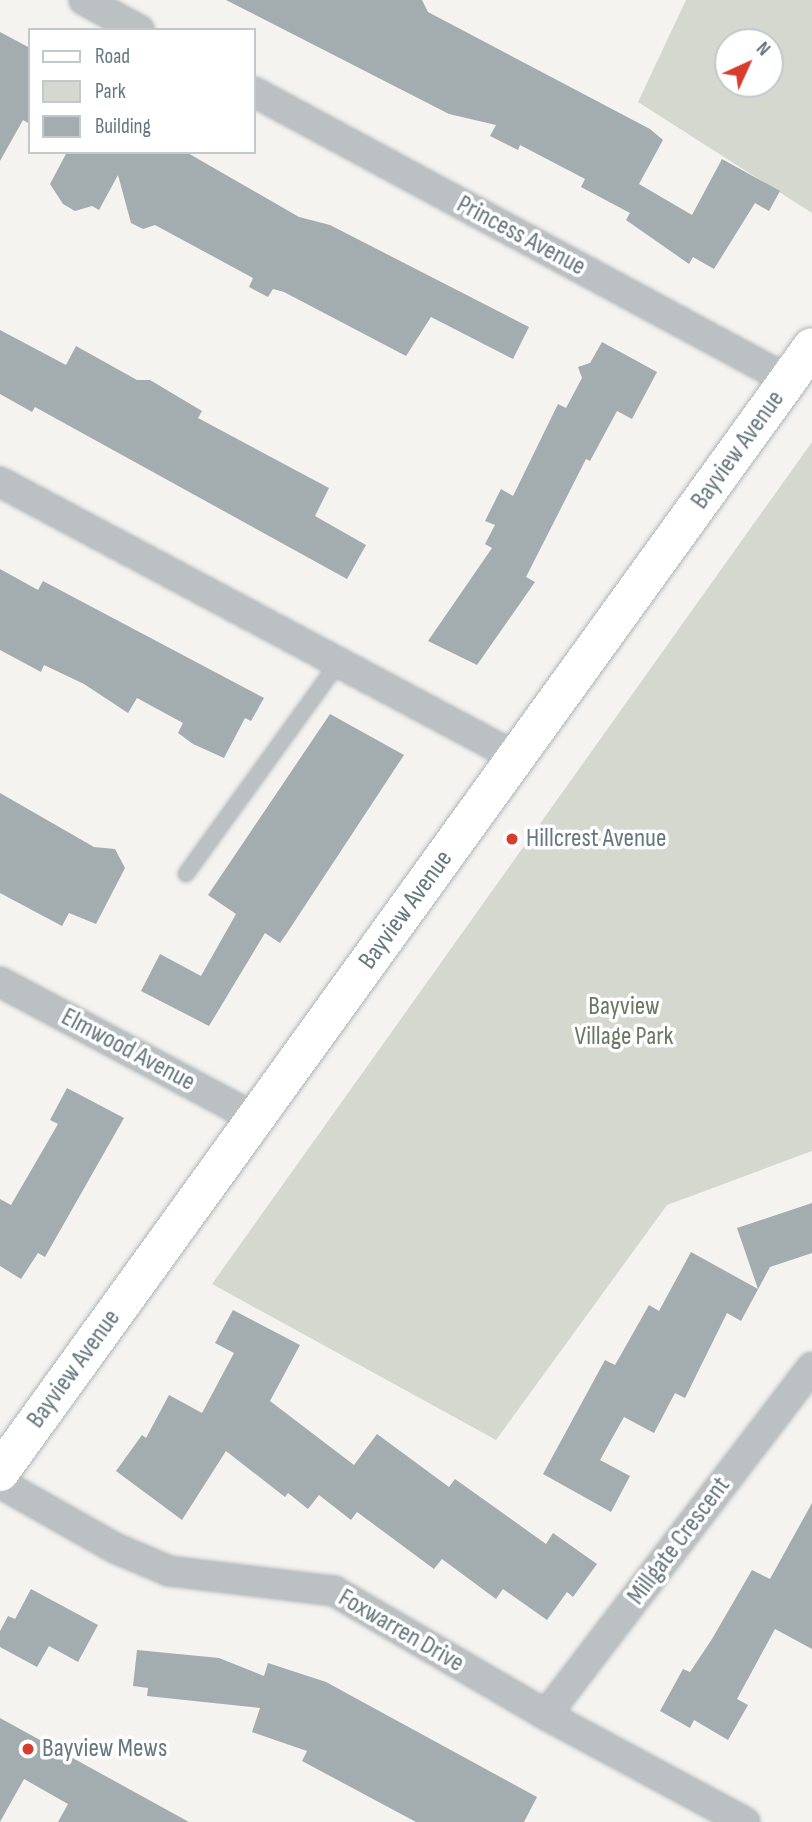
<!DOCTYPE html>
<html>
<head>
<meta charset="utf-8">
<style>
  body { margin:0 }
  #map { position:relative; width:812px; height:1822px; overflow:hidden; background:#f4f3f0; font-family:"Sofia Sans Condensed",sans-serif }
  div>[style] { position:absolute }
  .green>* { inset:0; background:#d4d8cf }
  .building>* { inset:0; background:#a3acaf }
  .roads { filter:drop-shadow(0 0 2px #adb4b7) drop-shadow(0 0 2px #adb4b7) }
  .service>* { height:14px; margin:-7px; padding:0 7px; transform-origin:7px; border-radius:7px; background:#bbc0c2 }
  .minor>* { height:28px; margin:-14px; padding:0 14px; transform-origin:14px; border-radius:14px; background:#bbc0c2 }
  .secondary>* { height:38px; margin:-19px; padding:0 19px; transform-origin:19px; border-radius:19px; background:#fff }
  .dots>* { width:19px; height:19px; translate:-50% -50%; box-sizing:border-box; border:4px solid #fff; border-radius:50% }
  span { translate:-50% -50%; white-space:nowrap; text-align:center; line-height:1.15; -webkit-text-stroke:7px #fff; paint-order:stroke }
  .street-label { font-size:26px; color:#65777f }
  .poi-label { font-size:26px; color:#65777f }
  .left { translate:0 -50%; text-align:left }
  .park-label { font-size:26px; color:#6a7763 }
  .legend { position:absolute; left:28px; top:28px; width:228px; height:126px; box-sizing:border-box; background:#fff; border:2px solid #c1c9cc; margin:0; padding:9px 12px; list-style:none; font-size:21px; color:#65777f }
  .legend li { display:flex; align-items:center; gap:14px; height:35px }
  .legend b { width:35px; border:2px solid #c1c9cc }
  .north { position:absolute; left:714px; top:28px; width:70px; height:70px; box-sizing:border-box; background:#fff; border:2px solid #c1c9cc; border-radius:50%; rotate:45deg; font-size:19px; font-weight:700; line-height:28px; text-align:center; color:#65777f }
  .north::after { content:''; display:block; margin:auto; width:24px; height:32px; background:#d73c2d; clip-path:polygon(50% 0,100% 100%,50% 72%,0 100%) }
</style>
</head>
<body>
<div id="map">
  <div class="green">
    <i style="clip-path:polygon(evenodd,686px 0,812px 0,812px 213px,638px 102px,686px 0,728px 42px,770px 42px,770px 84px,728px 84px,728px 42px)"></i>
    <i style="clip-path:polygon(812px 442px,812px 1151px,667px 1205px,496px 1440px,212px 1284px)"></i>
  </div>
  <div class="building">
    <i style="clip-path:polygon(226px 0,422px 0,428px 12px,650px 129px,663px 140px,639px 184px,692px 215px,722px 159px,780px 191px,769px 211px,755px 203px,714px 269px,693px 257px,689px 264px,626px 220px,630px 213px,581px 187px,585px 179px,520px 145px,518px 150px,490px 136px,496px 125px,449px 114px)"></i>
    <i style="clip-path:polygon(0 32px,30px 48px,30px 124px,23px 120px,0 161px)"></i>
    <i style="clip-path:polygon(67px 152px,186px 152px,299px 217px,330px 225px,529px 327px,513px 359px,431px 317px,406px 356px,284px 292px,273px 289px,268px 297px,249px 287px,253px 278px,155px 225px,143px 229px,131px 223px,118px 175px,99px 210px,92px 206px,75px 211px,63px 204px,50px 184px)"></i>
    <i style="clip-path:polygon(0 330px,66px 365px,76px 346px,137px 380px,150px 380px,202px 411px,198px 418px,329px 488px,315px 516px,366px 545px,347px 579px,35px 407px,32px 412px,0 394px)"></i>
    <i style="clip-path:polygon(602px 342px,657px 372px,632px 419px,617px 411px,590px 461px,586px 459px,526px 577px,535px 582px,477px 665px,428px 641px,492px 548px,485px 544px,495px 525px,485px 521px,501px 489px,513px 496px,558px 404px,566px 408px,582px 378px,578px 367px,590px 363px)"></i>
    <i style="clip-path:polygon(0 569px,38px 590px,43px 581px,264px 698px,251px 721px,245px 718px,224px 758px,193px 744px,178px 733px,183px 723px,137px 698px,128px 713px,84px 684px,44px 665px,41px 672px,0 650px)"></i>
    <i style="clip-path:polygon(330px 714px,404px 755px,287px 933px,280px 943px,265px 933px,209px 1026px,141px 991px,160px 954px,201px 976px,236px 914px,208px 895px)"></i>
    <i style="clip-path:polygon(0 793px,94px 847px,115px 849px,125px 868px,96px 924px,69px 913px,62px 926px,0 893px)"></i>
    <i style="clip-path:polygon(67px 1088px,124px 1118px,45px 1257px,38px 1253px,21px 1279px,0 1266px,0 1199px,11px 1205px,58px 1124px,50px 1120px)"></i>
    <i style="clip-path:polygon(812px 1203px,812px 1253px,770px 1267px,741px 1321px,727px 1313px,685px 1398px,675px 1393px,654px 1433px,624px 1417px,600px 1460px,630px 1476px,611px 1512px,543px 1474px,605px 1360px,615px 1365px,649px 1305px,659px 1311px,691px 1252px,758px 1289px,737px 1228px)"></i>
    <i style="clip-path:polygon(233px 1310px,300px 1345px,270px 1401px,354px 1465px,377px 1434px,449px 1487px,455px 1479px,546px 1544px,553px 1533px,597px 1564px,573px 1597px,567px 1592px,547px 1620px,503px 1589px,496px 1599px,442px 1559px,434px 1569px,357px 1512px,351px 1520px,319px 1495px,308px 1509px,288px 1493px,285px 1497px,226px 1451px,182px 1520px,116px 1471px,142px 1435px,146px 1438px,169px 1395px,202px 1413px,234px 1353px,215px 1343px)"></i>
    <i style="clip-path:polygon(812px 1503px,812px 1649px,775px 1629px,737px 1699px,748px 1705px,728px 1740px,694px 1720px,690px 1728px,660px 1711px,683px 1669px,690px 1672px,712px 1639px,752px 1570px,770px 1579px)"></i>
    <i style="clip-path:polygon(31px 1589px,98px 1625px,78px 1662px,49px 1646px,37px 1667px,0 1647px,0 1631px,8px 1616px,15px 1619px)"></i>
    <i style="clip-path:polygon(137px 1650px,219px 1658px,264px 1676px,268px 1663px,326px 1682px,537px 1797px,524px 1822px,416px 1822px,302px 1761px,307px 1751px,252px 1732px,260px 1708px,147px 1696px,148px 1688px,133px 1686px)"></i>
    <i style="clip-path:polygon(0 1718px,189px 1822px,58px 1822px,68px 1804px,24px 1779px,0 1822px)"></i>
  </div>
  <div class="roads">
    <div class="service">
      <i style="left:186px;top:874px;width:261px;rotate:-54.2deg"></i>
    </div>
    <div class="minor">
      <i style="left:84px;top:0;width:63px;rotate:28.6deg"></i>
      <i style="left:254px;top:92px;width:607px;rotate:28.34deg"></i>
      <i style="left:0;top:482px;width:585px;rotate:28.06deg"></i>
      <i style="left:0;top:982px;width:289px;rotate:28.1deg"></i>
      <i style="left:0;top:1483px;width:132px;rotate:29.5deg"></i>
      <i style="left:115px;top:1548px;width:59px;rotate:23.1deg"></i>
      <i style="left:169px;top:1571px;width:166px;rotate:6.9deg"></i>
      <i style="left:334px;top:1591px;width:246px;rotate:30.3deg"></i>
      <i style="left:546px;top:1715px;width:226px;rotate:28.3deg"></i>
      <i style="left:546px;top:1715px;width:438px;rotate:-52.6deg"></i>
    </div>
    <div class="secondary">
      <i style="left:0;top:1472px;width:1387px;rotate:-54.18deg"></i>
    </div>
  </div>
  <div class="dots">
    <i style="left:512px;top:839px;background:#d73c2d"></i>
    <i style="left:28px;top:1749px;background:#d73c2d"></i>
  </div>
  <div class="street-label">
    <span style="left:521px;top:236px;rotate:28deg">Princess Avenue</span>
    <span style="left:738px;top:450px;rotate:-54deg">Bayview Avenue</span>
    <span style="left:406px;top:910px;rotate:-54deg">Bayview Avenue</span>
    <span style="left:128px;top:1050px;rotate:28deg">Elmwood Avenue</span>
    <span style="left:74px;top:1369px;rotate:-54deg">Bayview Avenue</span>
    <span style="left:679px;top:1541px;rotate:-53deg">Millgate Crescent</span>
    <span style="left:401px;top:1631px;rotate:30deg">Foxwarren Drive</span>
  </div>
  <div class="poi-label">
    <span class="left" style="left:526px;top:839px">Hillcrest Avenue</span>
    <span class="left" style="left:42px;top:1749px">Bayview Mews</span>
  </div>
  <div class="park-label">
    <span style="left:624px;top:1022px">Bayview<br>Village Park</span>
  </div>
  <ul class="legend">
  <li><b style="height:9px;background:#fff"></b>Road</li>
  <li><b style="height:19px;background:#d4d8cf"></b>Park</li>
  <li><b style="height:19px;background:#a3acaf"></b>Building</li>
  </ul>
  <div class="north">N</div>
</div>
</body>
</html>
